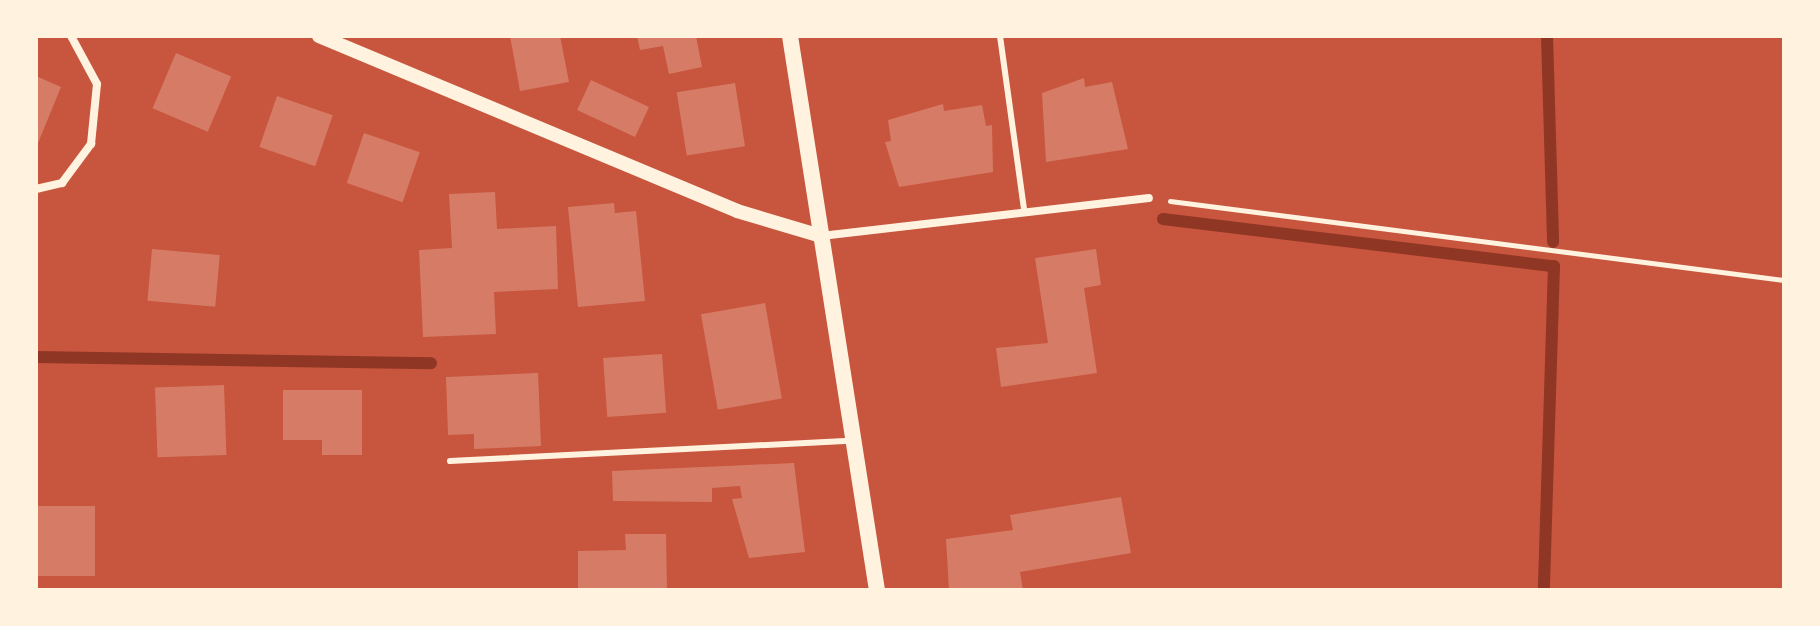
<!DOCTYPE html>
<html>
<head>
<meta charset="utf-8">
<style>
  body { margin:0 }
  #map { position:relative; width:1820px; height:626px; overflow:hidden; background:#c8553d; font-family:"Times New Roman",serif }
  div>[style] { position:absolute }
  .stream>* { height:12px; margin:-6px; padding:0 6px; transform-origin:6px; border-radius:6px; background:#8f3625 }
  .building>* { inset:0; background:#d67c66; transform-origin:0 0 }
  .path>* { height:5px; margin:-2.5px; padding:0 2.5px; transform-origin:2.5px; border-radius:2.5px; background:#fff3e0 }
  .service>* { height:6px; margin:-3px; padding:0 3px; transform-origin:3px; border-radius:3px; background:#fff3e0 }
  .minor>* { height:8px; margin:-4px; padding:0 4px; transform-origin:4px; border-radius:4px; background:#fff3e0 }
  .tertiary>* { height:14px; margin:-7px; padding:0 7px; transform-origin:7px; border-radius:7px; background:#fff3e0 }
  .secondary>* { height:16px; margin:-8px; padding:0 8px; transform-origin:8px; border-radius:8px; background:#fff3e0 }
  span { translate:-50% -50%; white-space:nowrap; text-align:center; line-height:1.15; -webkit-text-stroke:7px #fff3e0; paint-order:stroke }
  .frame { position:absolute; inset:0; border:38px solid #fff3e0; pointer-events:none }
</style>
</head>
<body>
<div id="map">
  <div class="stream">
    <i style="left:1547px;top:36px;width:206px;rotate:88.3deg"></i>
    <i style="left:1163px;top:219px;width:394px;rotate:6.9deg"></i>
    <i style="left:1554px;top:266px;width:324px;rotate:91.8deg"></i>
    <i style="left:36px;top:357px;width:395px;rotate:0.9deg"></i>
  </div>
  <div class="building">
    <i style="clip-path:polygon(510px 36px,560px 36px,569px 82px,520px 91px)"></i>
    <i style="clip-path:polygon(637px 36px,696px 36px,702px 67px,669px 74px,663px 46px,640px 50px)"></i>
    <i style="left:176px;top:53px;width:60px;height:60px;rotate:23deg"></i>
    <i style="clip-path:polygon(36px 76px,61px 87px,36px 148px)"></i>
    <i style="clip-path:polygon(1084px 78px,1085px 87px,1112px 82px,1128px 149px,1046px 162px,1042px 93px)"></i>
    <i style="left:591px;top:80px;width:64px;height:33px;rotate:25deg"></i>
    <i style="left:735px;top:83px;width:64px;height:59px;rotate:81deg"></i>
    <i style="left:277px;top:96px;width:59px;height:54px;rotate:19deg"></i>
    <i style="clip-path:polygon(943px 104px,944px 111px,982px 105px,986px 126px,992px 125px,993px 172px,899px 187px,885px 142px,891px 141px,888px 120px)"></i>
    <i style="left:364px;top:133px;width:59px;height:53px;rotate:19deg"></i>
    <i style="clip-path:polygon(495px 192px,497px 229px,556px 226px,558px 289px,494px 292px,496px 334px,423px 337px,419px 250px,452px 248px,449px 194px)"></i>
    <i style="clip-path:polygon(614px 203px,615px 213px,636px 211px,645px 301px,578px 307px,568px 207px)"></i>
    <i style="left:152px;top:249px;width:68px;height:52px;rotate:5deg"></i>
    <i style="clip-path:polygon(1096px 249px,1101px 285px,1084px 288px,1097px 373px,1001px 387px,996px 348px,1048px 343px,1035px 258px)"></i>
    <i style="left:765px;top:303px;width:97px;height:65px;rotate:80deg"></i>
    <i style="left:662px;top:354px;width:59px;height:59px;rotate:86deg"></i>
    <i style="clip-path:polygon(538px 373px,541px 446px,474px 449px,474px 434px,448px 435px,446px 377px)"></i>
    <i style="left:224px;top:385px;width:70px;height:69px;rotate:88deg"></i>
    <i style="clip-path:polygon(283px 390px,362px 390px,362px 455px,322px 455px,322px 440px,283px 440px)"></i>
    <i style="clip-path:polygon(794px 463px,805px 552px,749px 558px,732px 499px,742px 498px,740px 486px,712px 488px,712px 502px,613px 501px,612px 471px)"></i>
    <i style="clip-path:polygon(1121px 497px,1131px 553px,1020px 572px,1023px 590px,949px 590px,946px 539px,1013px 530px,1010px 515px)"></i>
    <i style="left:36px;top:506px;width:59px;height:70px"></i>
    <i style="clip-path:polygon(625px 534px,666px 534px,667px 590px,578px 590px,578px 551px,626px 550px)"></i>
  </div>
  <div class="path">
    <i style="left:1170px;top:201px;width:619px;rotate:7.33deg"></i>
  </div>
  <div class="service">
    <i style="left:1000px;top:36px;width:176px;rotate:82.1deg"></i>
    <i style="left:450px;top:461px;width:400px;rotate:-2.9deg"></i>
  </div>
  <div class="minor">
    <i style="left:36px;top:189px;width:27px;rotate:-13deg"></i>
    <i style="left:62px;top:183px;width:49px;rotate:-53.4deg"></i>
    <i style="left:91px;top:144px;width:60px;rotate:-84.3deg"></i>
    <i style="left:97px;top:84px;width:55px;rotate:-118.4deg"></i>
    <i style="left:821px;top:236px;width:330px;rotate:-6.6deg"></i>
  </div>
  <div class="tertiary">
    <i style="left:319px;top:36px;width:453px;rotate:22.7deg"></i>
    <i style="left:737px;top:211px;width:88px;rotate:16.6deg"></i>
  </div>
  <div class="secondary">
    <i style="left:790px;top:36px;width:561px;rotate:81.08deg"></i>
  </div>
  <div class="frame"></div>
</div>
</body>
</html>
